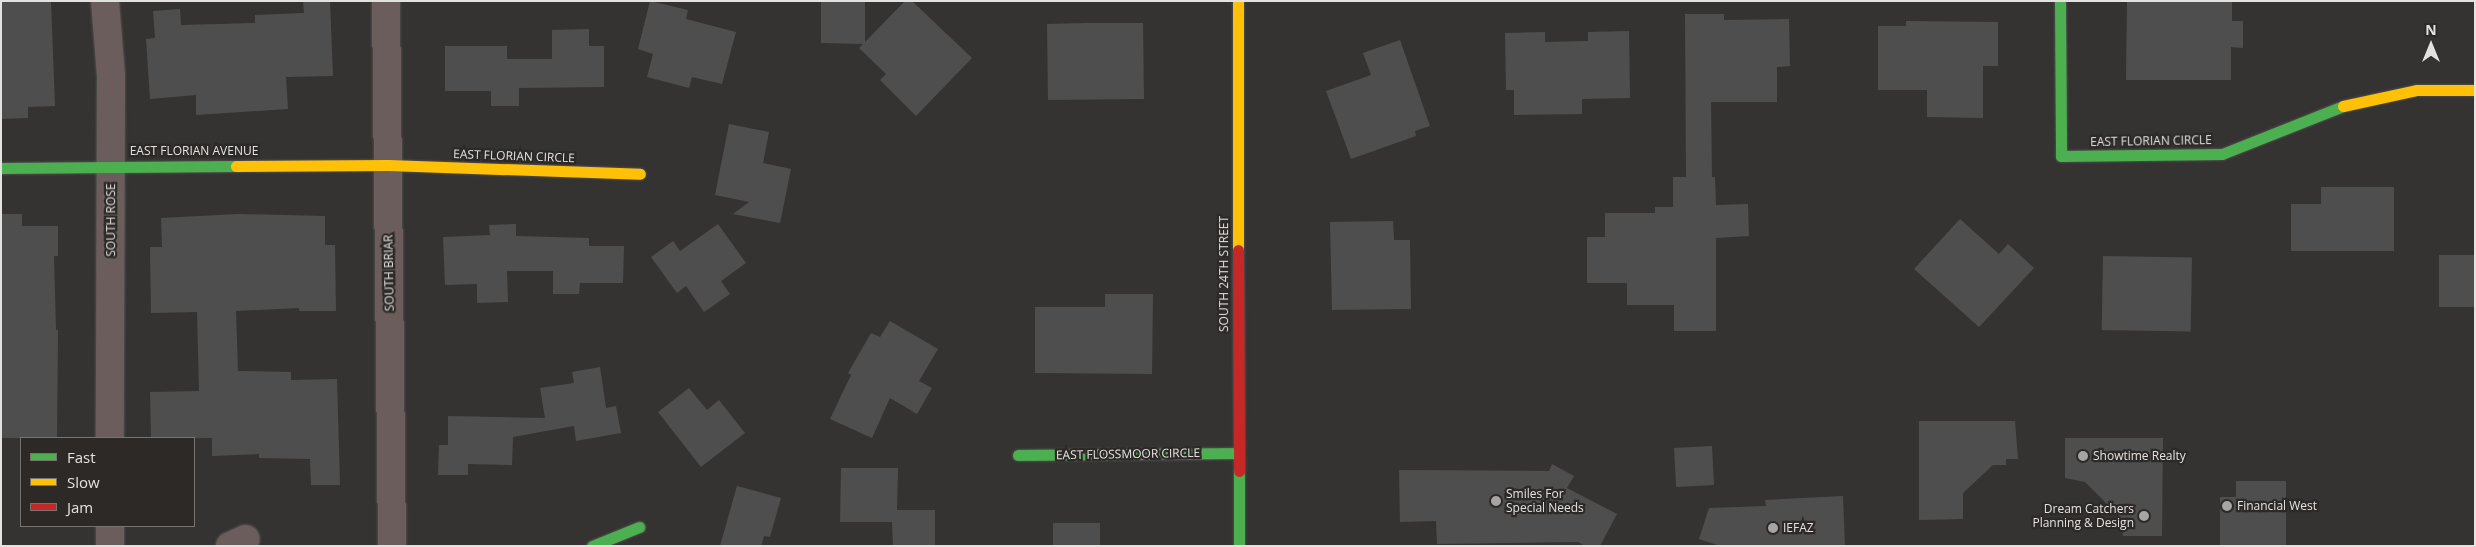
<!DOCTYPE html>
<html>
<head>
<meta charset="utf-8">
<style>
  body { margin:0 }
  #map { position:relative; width:2476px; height:547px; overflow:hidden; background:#353332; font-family:"Open Sans",sans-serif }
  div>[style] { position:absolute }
  .building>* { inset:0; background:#4f4e4f; transform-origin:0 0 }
  .roads { filter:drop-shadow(0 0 1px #504f4f) drop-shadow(0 0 1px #504f4f) }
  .street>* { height:28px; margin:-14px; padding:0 14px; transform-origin:14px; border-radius:14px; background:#6b5d5b }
  .fast>* { height:11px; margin:-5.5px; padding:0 5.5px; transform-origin:5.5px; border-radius:5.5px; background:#4caf50 }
  .slow>* { height:11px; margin:-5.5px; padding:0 5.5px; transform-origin:5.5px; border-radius:5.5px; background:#ffc107 }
  .jam>* { height:11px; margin:-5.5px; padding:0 5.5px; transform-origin:5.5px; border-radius:5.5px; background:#c62828 }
  .dots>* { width:14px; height:14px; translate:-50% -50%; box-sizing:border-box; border:2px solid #2c2927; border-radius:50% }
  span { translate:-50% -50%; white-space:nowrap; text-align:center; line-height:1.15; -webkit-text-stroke:4.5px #2c2927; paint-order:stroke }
  .street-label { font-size:12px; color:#e4e2e1 }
  .poi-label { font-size:12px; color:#e4e2e1 }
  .left { translate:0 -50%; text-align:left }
  .right { translate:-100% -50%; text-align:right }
  .frame { position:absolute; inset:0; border:2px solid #e4e2e1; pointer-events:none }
  .legend { position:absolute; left:20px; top:437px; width:175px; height:90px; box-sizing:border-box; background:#2c2927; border:1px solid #767371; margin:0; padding:6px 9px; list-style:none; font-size:15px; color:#e4e2e1 }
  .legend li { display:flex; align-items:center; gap:10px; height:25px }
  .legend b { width:25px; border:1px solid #767371 }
  .north { position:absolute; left:2406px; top:20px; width:50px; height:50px; -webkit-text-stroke:4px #2c2927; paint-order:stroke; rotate:0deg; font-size:14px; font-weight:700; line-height:20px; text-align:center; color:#e4e2e1 }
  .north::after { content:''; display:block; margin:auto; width:18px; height:22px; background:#e4e2e1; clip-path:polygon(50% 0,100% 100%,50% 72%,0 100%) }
</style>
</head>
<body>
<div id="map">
  <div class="building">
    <i style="clip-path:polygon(1px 1px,51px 1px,55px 106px,28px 107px,28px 118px,1px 119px)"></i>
    <i style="clip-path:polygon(303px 1px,330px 1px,333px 76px,286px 77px,288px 109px,196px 115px,196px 95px,150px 99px,146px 39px,155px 38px,153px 11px,180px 9px,181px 25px,255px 23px,255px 15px,304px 13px)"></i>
    <i style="clip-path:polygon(650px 1px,688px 10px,686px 19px,736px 32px,722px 84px,692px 77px,689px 88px,647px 77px,653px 54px,638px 49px)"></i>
    <i style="clip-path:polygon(821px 1px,865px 1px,865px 42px,905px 1px,912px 1px,972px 58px,916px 116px,880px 80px,886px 74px,859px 48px,863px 44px,821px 43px)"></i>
    <i style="clip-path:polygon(2127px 1px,2232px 1px,2232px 21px,2243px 21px,2243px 48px,2231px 47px,2231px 80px,2126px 80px)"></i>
    <i style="clip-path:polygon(1685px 14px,1724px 14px,1724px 20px,1789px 19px,1790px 66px,1777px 67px,1777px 102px,1711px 102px,1712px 177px,1715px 177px,1716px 205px,1748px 204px,1749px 236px,1716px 238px,1716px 331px,1674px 331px,1674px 305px,1627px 305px,1627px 283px,1587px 283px,1587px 237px,1605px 237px,1605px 213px,1655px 213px,1655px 207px,1673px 207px,1673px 177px,1686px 177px)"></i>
    <i style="clip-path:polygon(1906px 21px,1998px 22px,1998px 66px,1983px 66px,1983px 118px,1927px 117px,1927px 90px,1878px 90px,1878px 26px,1906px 26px)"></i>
    <i style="clip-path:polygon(1085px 23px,1143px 23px,1144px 99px,1048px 100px,1047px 24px)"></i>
    <i style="clip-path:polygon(589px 29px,589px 46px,604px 46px,604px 87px,519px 88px,519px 106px,491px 106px,491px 91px,445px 91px,445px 46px,507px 46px,507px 59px,552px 59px,552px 30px)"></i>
    <i style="clip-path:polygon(1629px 31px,1630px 98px,1582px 99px,1582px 114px,1514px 115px,1514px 90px,1506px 90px,1505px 33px,1545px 32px,1545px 42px,1588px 41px,1588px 32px)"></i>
    <i style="clip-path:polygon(1400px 40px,1430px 126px,1415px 131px,1416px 136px,1351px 159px,1326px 91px,1371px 75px,1363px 53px)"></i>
    <i style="clip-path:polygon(729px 124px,769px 132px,763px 163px,791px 169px,780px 223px,733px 214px,749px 202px,715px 195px)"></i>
    <i style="clip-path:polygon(2321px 187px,2394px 187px,2394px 251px,2291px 251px,2291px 204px,2321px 204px)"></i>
    <i style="clip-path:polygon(1px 214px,22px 214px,22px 226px,58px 226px,58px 256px,54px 256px,56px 330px,58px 330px,57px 438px,1px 438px)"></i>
    <i style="clip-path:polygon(238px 214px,325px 216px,325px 245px,335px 245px,336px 311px,299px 311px,299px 308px,236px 311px,238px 371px,291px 372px,291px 380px,337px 379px,340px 485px,311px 485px,310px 459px,259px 458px,259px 454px,212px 456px,212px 438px,151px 438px,150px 392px,199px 391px,197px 312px,151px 313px,150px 247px,162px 247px,161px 218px)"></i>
    <i style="clip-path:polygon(1960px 219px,1999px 254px,2008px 244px,2034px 268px,1979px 327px,1914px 269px)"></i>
    <i style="clip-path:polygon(1393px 221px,1394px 240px,1410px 240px,1411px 309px,1332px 310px,1330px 222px)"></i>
    <i style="clip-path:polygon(516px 224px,516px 236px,589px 238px,589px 246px,624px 246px,623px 283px,580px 283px,579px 294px,553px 294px,553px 271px,507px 271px,508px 302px,477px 303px,477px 284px,445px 285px,443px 237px,490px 235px,489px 225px)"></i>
    <i style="clip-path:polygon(718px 224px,746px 263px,721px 281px,730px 294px,704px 312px,686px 286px,677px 293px,651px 257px,673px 241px,680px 251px)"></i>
    <i style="left:2439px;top:255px;width:36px;height:52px"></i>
    <i style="left:2103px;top:256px;width:89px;height:74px;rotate:1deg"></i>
    <i style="clip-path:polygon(1105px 294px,1153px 294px,1152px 374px,1035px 373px,1035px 307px,1105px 307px)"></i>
    <i style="clip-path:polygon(890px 321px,938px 349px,919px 381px,932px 388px,917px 414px,890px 398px,872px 438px,830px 419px,851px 375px,848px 373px,871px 333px,880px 337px)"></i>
    <i style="clip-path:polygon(600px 367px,606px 408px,616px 406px,621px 433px,576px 441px,574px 426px,513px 437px,512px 465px,468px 464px,468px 475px,438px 475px,439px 445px,448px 445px,448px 416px,545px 418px,540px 388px,574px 383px,572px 372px)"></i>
    <i style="clip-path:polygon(689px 388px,707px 410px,719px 400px,745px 433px,701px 467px,658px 412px)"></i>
    <i style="clip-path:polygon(1919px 421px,2015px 421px,2018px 459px,2006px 459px,2006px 465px,1993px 465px,1963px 493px,1963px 519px,1919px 520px)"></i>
    <i style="clip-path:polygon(2065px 438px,2163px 438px,2162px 536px,2123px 536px,2120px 517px,2085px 482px,2065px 478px)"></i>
    <i style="left:1712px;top:446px;width:39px;height:38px;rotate:87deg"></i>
    <i style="clip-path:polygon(1552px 464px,1574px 476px,1567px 488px,1617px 514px,1600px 546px,1585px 546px,1578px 542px,1437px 544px,1436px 521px,1400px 522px,1399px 470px,1549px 471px)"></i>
    <i style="clip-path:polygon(841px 468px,898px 468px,897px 510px,935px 510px,935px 546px,893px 546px,892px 522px,840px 522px)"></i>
    <i style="clip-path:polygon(2236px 481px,2286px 481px,2286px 546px,2220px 546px,2220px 497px,2236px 497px)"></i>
    <i style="clip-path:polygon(737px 486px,781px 498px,770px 537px,764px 536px,761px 546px,720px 546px)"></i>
    <i style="clip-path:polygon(1843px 496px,1845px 546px,1720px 546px,1699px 539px,1709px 508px,1766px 506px,1765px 500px)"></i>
    <i style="left:1053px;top:523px;width:47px;height:23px"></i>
  </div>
  <div class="roads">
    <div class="street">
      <i style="left:105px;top:1px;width:75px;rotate:85.4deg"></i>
      <i style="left:111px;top:76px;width:362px;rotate:90.2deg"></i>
      <i style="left:386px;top:1px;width:545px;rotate:89.37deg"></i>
      <i style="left:110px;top:546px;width:20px;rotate:-90deg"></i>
      <i style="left:230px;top:546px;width:17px;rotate:-24deg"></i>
    </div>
    <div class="fast">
      <i style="left:2060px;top:1px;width:155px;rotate:89.6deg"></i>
      <i style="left:2061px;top:156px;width:161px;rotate:-0.7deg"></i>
      <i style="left:2222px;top:154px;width:130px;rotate:-21.6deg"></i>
      <i style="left:1px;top:168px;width:235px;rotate:-0.5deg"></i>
      <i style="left:1018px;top:455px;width:220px;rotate:-0.5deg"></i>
      <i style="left:1239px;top:471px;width:75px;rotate:90deg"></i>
      <i style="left:592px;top:546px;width:51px;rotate:-22deg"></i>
    </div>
    <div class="slow">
      <i style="left:1238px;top:1px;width:249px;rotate:90deg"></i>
      <i style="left:2343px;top:106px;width:76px;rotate:-12.2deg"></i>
      <i style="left:2417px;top:90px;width:58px"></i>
      <i style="left:236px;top:166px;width:152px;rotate:-0.4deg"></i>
      <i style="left:388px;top:165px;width:252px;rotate:2deg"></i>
    </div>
    <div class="jam">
      <i style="left:1238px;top:250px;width:221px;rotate:89.7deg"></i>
    </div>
  </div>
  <div class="dots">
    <i style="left:2083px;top:456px;background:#a7a5a4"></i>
    <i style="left:1496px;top:501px;background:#a7a5a4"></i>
    <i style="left:2227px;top:506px;background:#a7a5a4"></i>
    <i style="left:2144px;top:516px;background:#a7a5a4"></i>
    <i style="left:1773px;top:528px;background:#a7a5a4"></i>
  </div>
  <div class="street-label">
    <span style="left:2151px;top:141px;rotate:-1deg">EAST FLORIAN CIRCLE</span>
    <span style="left:194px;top:151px">EAST FLORIAN AVENUE</span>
    <span style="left:514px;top:156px;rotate:2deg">EAST FLORIAN CIRCLE</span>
    <span style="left:111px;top:220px;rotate:-90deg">SOUTH ROSE</span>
    <span style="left:389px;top:273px;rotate:-91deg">SOUTH BRIAR</span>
    <span style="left:1224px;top:274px;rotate:-90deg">SOUTH 24TH STREET</span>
    <span style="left:1128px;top:454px;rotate:-1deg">EAST FLOSSMOOR CIRCLE</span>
  </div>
  <div class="poi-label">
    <span class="left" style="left:2093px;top:456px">Showtime Realty</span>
    <span class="left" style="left:1506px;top:501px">Smiles For<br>Special Needs</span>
    <span class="left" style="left:2237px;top:506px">Financial West</span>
    <span class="right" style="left:2134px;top:516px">Dream Catchers<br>Planning &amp; Design</span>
    <span class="left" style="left:1783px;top:528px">IEFAZ</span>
  </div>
  <div class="frame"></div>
  <ul class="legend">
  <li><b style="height:6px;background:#4caf50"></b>Fast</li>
  <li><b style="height:6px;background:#ffc107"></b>Slow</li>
  <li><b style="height:6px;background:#c62828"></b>Jam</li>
  </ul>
  <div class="north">N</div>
</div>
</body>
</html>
